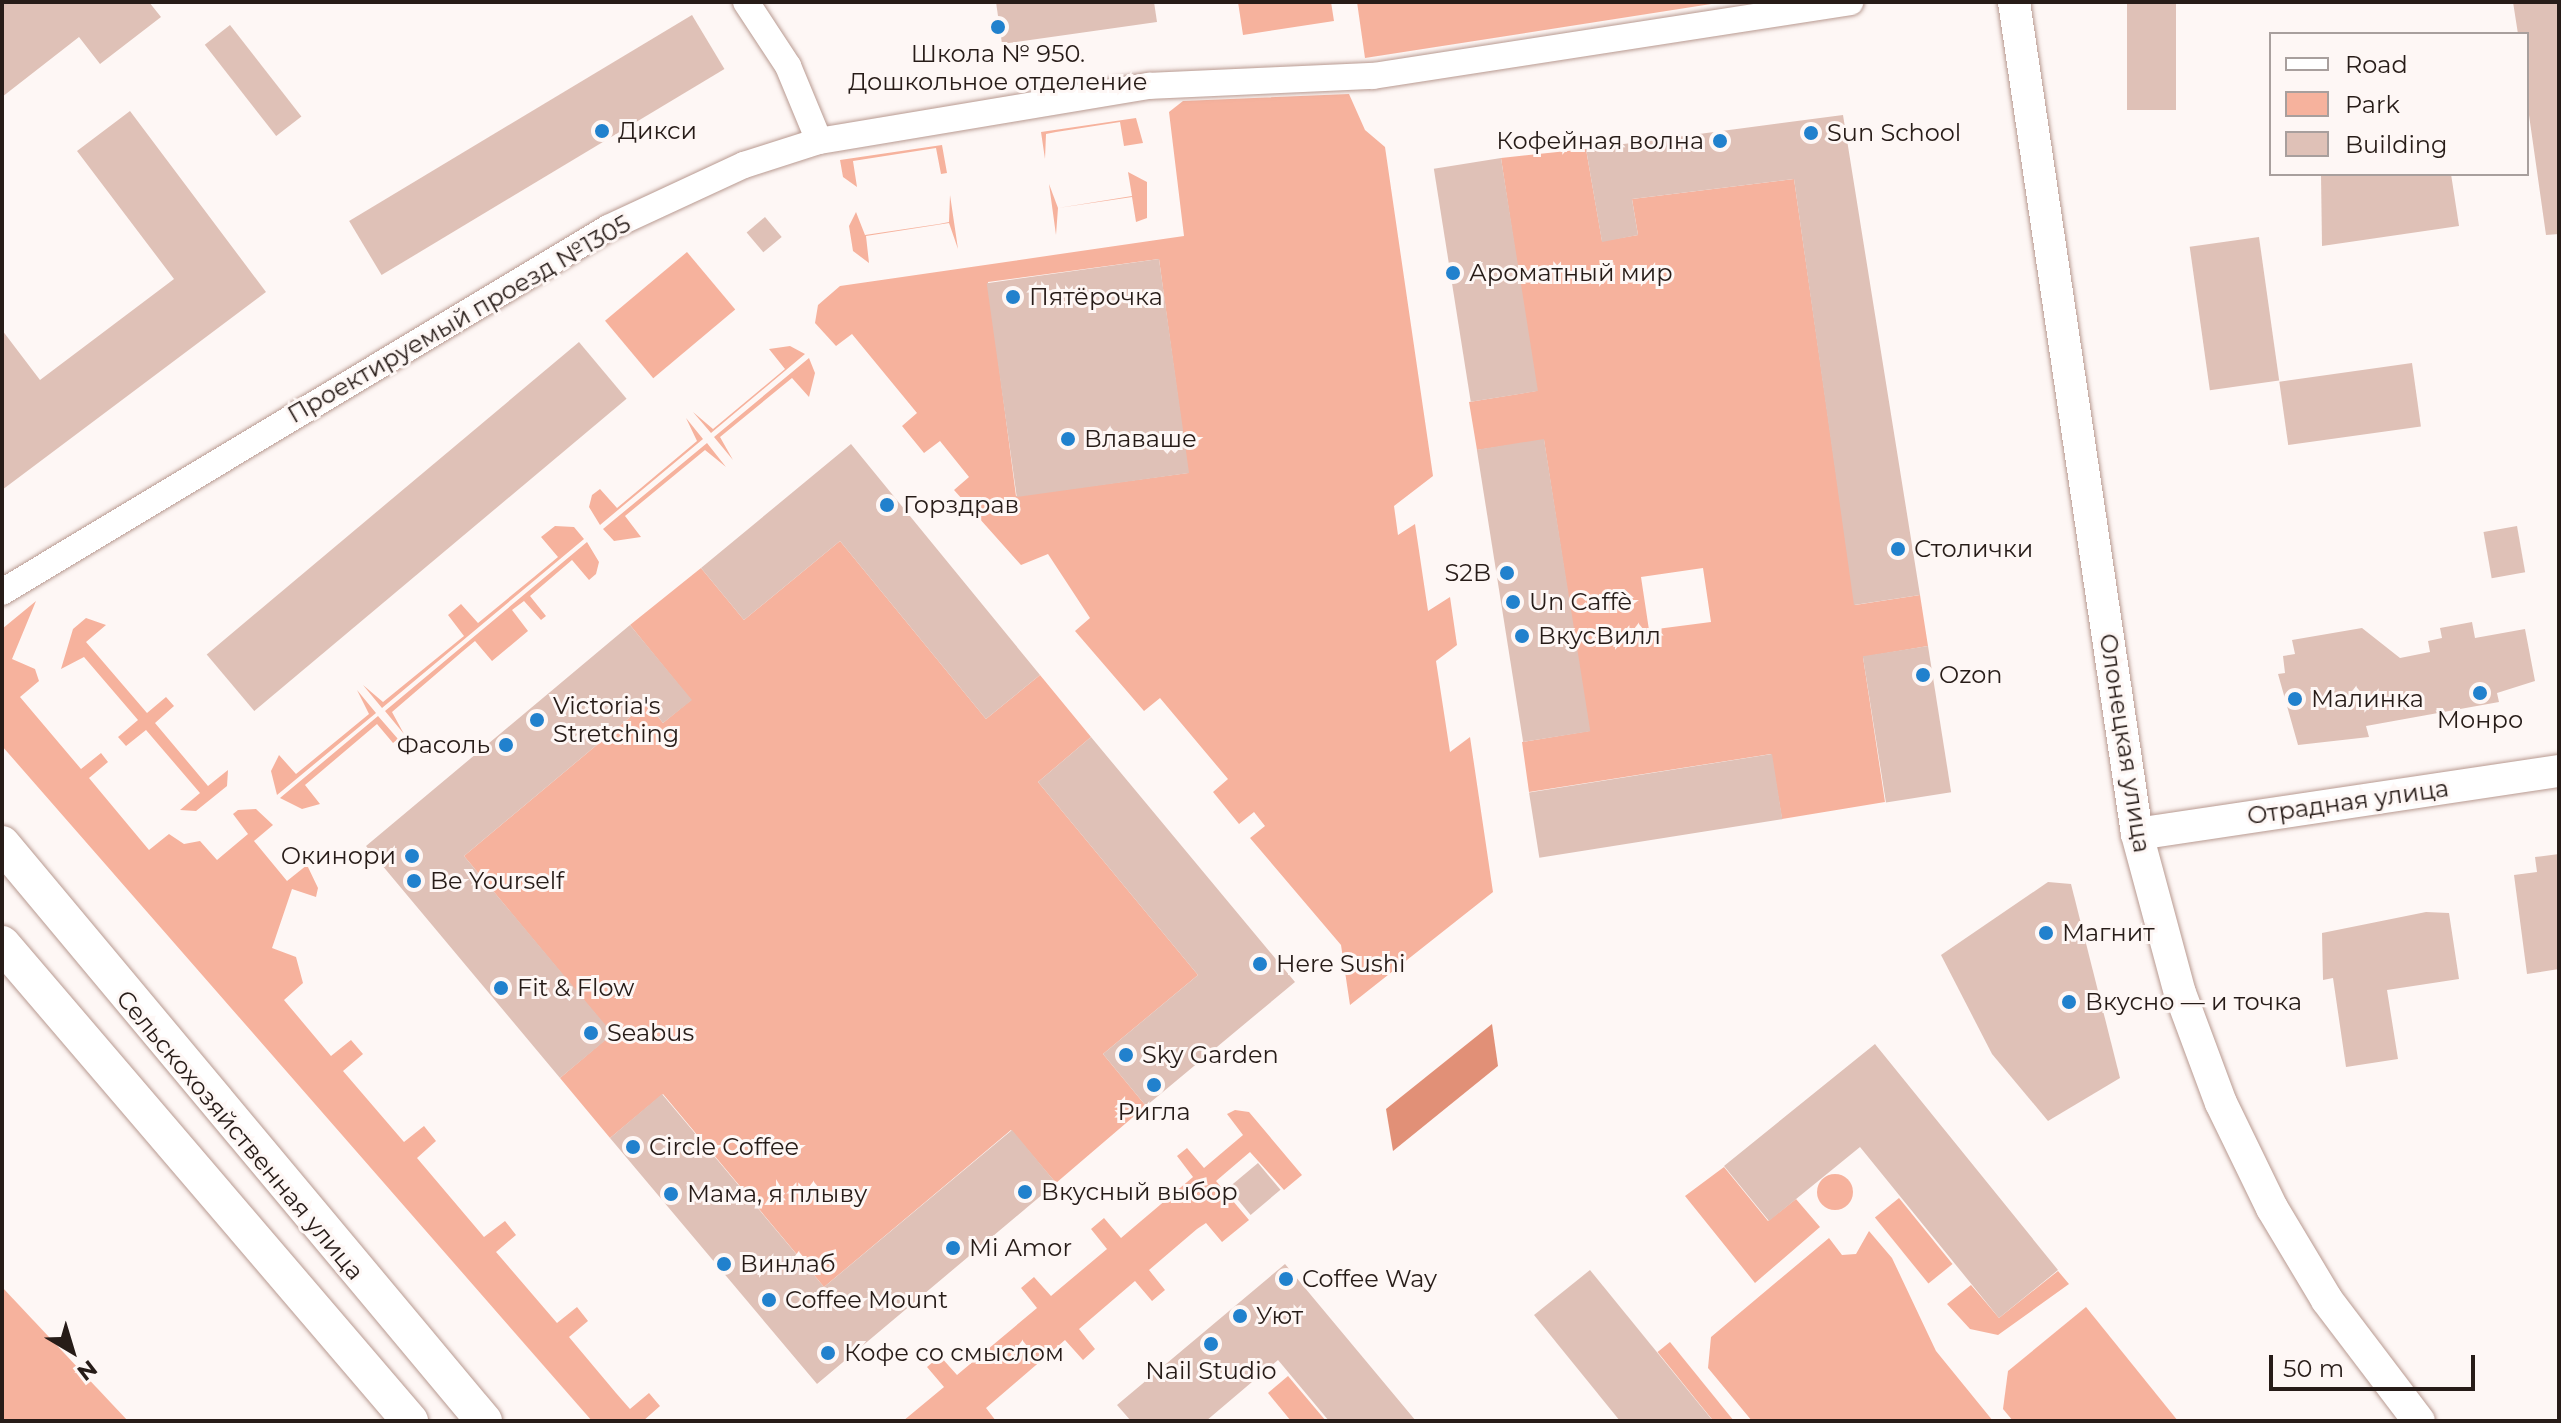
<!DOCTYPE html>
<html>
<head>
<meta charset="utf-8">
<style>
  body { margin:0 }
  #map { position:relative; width:2561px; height:1423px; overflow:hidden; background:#fef7f5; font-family:Montserrat,sans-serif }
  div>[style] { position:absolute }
  .green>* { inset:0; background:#f6b29d; transform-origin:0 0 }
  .round { border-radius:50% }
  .water>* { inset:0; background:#e19077 }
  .building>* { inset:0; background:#dfc1b7; transform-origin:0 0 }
  .roads { filter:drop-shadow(0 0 2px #b89a91) drop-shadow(0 0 2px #b89a91) }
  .minor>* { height:26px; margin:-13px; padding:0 13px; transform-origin:13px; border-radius:13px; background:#fff }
  .tertiary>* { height:32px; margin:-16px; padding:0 16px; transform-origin:16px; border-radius:16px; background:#fff }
  .secondary>* { height:36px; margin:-18px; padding:0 18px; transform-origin:18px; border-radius:18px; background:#fff }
  .dots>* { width:22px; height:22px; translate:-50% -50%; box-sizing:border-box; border:4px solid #fef7f5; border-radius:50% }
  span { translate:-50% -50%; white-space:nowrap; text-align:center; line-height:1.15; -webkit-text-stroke:6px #fef7f5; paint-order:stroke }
  .poi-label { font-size:24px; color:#271c18 }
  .left { translate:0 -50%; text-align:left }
  .right { translate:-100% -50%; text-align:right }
  .street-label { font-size:24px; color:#271c18 }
  .frame { position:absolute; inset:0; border:4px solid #271c18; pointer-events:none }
  .legend { position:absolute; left:2269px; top:32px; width:260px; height:144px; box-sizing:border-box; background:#fef7f5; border:2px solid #a89f9d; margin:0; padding:10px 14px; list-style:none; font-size:24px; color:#271c18 }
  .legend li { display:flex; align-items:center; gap:16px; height:40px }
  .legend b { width:40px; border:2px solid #a89f9d }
  .north { position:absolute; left:32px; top:1311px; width:80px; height:80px; -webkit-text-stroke:6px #fef7f5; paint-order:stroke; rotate:142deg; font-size:22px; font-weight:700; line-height:32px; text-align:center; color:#271c18 }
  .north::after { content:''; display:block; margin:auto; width:28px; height:36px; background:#271c18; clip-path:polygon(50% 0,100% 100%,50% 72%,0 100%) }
  .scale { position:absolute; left:2269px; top:1355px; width:206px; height:36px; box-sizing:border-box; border:4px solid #271c18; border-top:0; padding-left:10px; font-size:24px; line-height:28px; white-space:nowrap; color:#271c18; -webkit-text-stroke:6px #fef7f5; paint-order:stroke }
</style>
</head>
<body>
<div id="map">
  <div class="green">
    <i style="clip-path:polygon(1238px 2px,1331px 2px,1334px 21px,1243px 35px)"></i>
    <i style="clip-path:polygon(1357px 2px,1724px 2px,1365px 58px)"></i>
    <i style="clip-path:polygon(evenodd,1349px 94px,1365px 130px,1385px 147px,1433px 476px,1394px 506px,1398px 535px,1415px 524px,1428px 611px,1450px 597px,1457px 645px,1436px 661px,1450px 752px,1470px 737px,1493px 892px,1350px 1005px,1341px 945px,1250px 838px,1265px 826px,1254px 812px,1239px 824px,1213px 792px,1228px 779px,1160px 698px,1144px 711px,1075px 631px,1090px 618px,1048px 554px,1021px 565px,954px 490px,969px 477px,940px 441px,924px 453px,902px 426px,917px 413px,852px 334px,836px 346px,815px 323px,818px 305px,840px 286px,1184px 236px,1169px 112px,1183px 101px,1349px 94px,1159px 259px,1188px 473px,1016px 496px,988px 282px,1159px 259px)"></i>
    <i style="clip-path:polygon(1136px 118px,1143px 143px,1124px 146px,1120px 122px,1056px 132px,1046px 134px,1045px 159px,1041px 132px)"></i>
    <i style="clip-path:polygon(942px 145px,947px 173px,941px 174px,936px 148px,853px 161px,857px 187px,843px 177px,840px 160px)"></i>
    <i style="clip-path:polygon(evenodd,1586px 149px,1602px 241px,1638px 235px,1632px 199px,1794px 179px,1855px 605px,1920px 595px,1928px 646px,1863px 657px,1885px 802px,1782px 819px,1771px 754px,1529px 792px,1522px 742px,1589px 731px,1544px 440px,1477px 450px,1469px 402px,1536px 391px,1501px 158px,1586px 149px,1703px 568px,1711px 622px,1649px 630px,1641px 577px,1703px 568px)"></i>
    <i style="clip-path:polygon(1128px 172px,1147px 182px,1147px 218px,1136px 222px,1132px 197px,1058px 208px,1056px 235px,1049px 184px,1058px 208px,1132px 196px)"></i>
    <i style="clip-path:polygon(950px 195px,958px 249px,949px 223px,866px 236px,869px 263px,853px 251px,849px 226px,856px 212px,865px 235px,939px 224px,949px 222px)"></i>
    <i style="left:687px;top:252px;width:75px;height:107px;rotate:50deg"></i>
    <i style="clip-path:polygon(790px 346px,805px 354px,711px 433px,693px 412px,713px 429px,785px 369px,769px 349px)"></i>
    <i style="clip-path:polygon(809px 358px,815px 373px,809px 397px,792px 378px,720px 437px,733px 460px,714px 437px)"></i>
    <i style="clip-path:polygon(686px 418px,703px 439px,600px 525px,589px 507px,592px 495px,600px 489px,617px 508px,641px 488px,697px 441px)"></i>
    <i style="clip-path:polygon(707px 443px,726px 467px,705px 450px,625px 516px,641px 537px,614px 541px,603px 529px)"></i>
    <i style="clip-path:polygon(555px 526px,574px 527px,584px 539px,382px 708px,363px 685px,383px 702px,464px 636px,448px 615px,461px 604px,478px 623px,534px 577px,558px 557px,541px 537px)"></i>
    <i style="clip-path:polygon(840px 541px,986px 719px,1040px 675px,1091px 737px,1038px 782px,1198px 975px,1103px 1054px,1146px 1106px,1056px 1183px,1011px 1130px,824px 1287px,663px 1094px,610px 1138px,560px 1078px,612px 1034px,464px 856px,647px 703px,663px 723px,691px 700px,630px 625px,701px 568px,744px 620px)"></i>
    <i style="clip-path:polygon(587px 542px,599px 562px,596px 574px,589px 580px,572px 560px,530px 596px,546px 616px,541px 620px,524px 601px,512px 610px,528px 631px,492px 661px,475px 641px,463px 651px,392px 712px,404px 734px,385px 711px)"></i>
    <i style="clip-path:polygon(36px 601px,12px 659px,35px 669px,39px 681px,20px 697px,81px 769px,101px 753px,108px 762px,89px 778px,149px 850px,169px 834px,184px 844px,200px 841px,217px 860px,248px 834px,233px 814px,238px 810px,256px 809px,273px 825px,254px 841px,287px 881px,307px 865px,318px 888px,316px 897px,292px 889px,272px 948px,296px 957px,303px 983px,284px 1000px,331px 1056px,351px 1040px,363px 1054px,343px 1071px,404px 1142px,424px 1126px,436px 1141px,417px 1158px,484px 1237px,505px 1221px,516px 1235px,496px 1252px,557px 1323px,577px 1307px,588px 1321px,569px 1337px,616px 1393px,630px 1409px,649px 1393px,660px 1406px,643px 1421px,592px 1421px,2px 746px,2px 629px)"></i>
    <i style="clip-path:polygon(86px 618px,106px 625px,86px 642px,147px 713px,166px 697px,174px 706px,155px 723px,208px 786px,228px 770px,227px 786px,196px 811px,180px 810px,200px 793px,146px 730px,126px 746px,118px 737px,138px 720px,84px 657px,61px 669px,73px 629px)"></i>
    <i style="clip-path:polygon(357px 690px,376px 713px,277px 795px,271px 771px,279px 755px,296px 774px,369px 714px)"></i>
    <i style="clip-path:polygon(378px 716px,398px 739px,393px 743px,377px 724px,305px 785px,320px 804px,302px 809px,280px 798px)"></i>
    <i style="clip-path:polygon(1235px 1110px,1249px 1112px,1302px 1175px,1284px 1190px,1250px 1152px,1216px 1181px,1249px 1220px,1222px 1242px,1206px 1223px,1197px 1229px,1149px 1270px,1165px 1290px,1152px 1301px,1135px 1281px,1079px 1329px,1095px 1349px,1083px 1360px,1065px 1340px,986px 1408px,996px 1421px,903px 1421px,944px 1387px,927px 1367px,940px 1356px,957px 1375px,1037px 1308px,1021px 1288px,1034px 1277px,1051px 1296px,1107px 1249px,1091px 1229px,1104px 1218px,1121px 1238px,1193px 1177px,1177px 1156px,1187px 1148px,1204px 1168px,1243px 1135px,1227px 1114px)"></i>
    <i style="clip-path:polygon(1724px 1167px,1768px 1221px,1796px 1199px,1820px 1227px,1755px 1283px,1685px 1196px)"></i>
    <i class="round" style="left:1817px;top:1174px;width:36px;height:36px"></i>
    <i style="left:1899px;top:1198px;width:85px;height:31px;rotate:51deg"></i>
    <i style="clip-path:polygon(1869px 1231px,1892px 1258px,1936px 1351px,1993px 1421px,1752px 1421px,1708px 1368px,1711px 1337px,1829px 1238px,1842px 1255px,1856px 1254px)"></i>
    <i style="clip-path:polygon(2058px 1271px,2069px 1284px,1998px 1335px,1970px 1329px,1947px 1304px,1971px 1285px,1999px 1318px)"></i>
    <i style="clip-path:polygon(2px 1287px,128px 1421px,2px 1421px)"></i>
    <i style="clip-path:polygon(2086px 1307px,2178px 1421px,2013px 1421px,2003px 1409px,2008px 1371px)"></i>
    <i style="left:1670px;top:1342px;width:102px;height:16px;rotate:51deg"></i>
    <i style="clip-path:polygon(1288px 1376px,1326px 1421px,1291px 1421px,1268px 1393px)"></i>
  </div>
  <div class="water">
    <i style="clip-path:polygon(1492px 1024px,1498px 1066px,1393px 1151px,1386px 1109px)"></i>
  </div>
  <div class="building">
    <i style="clip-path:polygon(2px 2px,149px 2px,161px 17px,100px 64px,79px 37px,2px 97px)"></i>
    <i style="clip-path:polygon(996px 2px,1154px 2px,1157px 22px,1002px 44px)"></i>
    <i style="left:2127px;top:2px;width:49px;height:108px"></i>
    <i style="clip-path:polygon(2513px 2px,2559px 2px,2559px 234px,2546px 235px,2527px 101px,2527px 34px,2518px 34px)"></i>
    <i style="left:692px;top:15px;width:63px;height:400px;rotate:59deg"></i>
    <i style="left:230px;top:25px;width:116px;height:32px;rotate:52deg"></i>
    <i style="clip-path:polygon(130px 111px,266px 292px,2px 490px,2px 330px,40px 380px,174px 279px,77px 151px)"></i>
    <i style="clip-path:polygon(1843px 115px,1920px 595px,1854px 605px,1794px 179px,1632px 199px,1638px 235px,1602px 242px,1586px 149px)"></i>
    <i style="left:1501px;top:158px;width:236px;height:68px;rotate:81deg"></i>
    <i style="clip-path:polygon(2321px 174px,2451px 174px,2459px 226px,2322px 246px)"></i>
    <i style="left:765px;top:217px;width:26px;height:24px;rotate:50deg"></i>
    <i style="left:2259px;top:237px;width:145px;height:70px;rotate:82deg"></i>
    <i style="left:1159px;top:259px;width:216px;height:174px;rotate:82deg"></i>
    <i style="left:579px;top:342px;width:74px;height:486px;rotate:50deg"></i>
    <i style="left:2412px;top:363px;width:64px;height:134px;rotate:82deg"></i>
    <i style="left:1544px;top:439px;width:296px;height:68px;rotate:81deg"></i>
    <i style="clip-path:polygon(851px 444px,1040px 675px,986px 719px,840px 541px,744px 620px,701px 568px)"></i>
    <i style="left:2517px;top:526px;width:47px;height:34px;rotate:80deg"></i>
    <i style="clip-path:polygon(2472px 622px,2475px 638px,2525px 629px,2535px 681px,2497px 693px,2499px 702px,2366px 726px,2369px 737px,2298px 745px,2278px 674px,2285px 673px,2283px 656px,2295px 654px,2292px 640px,2362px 628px,2400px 658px,2430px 652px,2428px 641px,2442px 638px,2440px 628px)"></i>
    <i style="clip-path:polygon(630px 625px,692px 700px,663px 723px,647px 703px,464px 856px,613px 1034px,560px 1078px,366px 846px)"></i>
    <i style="left:1928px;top:646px;width:148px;height:66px;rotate:81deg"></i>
    <i style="clip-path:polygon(1091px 737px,1295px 982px,1146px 1106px,1103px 1054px,1198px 975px,1038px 782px)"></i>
    <i style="left:1772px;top:754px;width:66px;height:246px;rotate:81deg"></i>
    <i style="clip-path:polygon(2559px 854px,2559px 969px,2527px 974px,2514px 875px,2537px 872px,2535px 857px)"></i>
    <i style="clip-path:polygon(2048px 882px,2071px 884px,2120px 1078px,2048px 1121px,1992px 1054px,1941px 955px)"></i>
    <i style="clip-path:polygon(2426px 912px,2449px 913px,2459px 979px,2387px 990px,2398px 1059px,2346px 1067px,2333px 978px,2323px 980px,2322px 933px)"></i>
    <i style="clip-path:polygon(1875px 1044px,2058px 1270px,1999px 1318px,1860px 1147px,1769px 1221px,1724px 1166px)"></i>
    <i style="clip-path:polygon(662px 1094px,824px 1287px,1012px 1130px,1056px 1183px,817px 1384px,610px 1138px)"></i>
    <i style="left:1258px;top:1163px;width:35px;height:39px;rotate:50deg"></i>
    <i style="clip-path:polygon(1285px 1264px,1416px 1421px,1329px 1421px,1278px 1360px,1206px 1421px,1131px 1421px,1117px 1405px)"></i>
    <i style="clip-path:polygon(1590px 1270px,1713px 1421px,1620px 1421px,1534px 1315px)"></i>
  </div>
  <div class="roads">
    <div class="minor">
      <i style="left:746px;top:2px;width:77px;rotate:56.7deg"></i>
      <i style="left:788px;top:66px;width:81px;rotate:67.5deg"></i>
      <i style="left:2px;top:592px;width:707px;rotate:-30.99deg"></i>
      <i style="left:608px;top:228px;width:150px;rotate:-24.9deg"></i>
      <i style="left:744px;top:165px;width:79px;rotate:-17.7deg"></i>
      <i style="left:819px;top:141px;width:335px;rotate:-9.5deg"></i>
      <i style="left:1149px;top:86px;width:224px;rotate:-2.6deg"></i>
      <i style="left:1373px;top:76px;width:483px;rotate:-8.8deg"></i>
    </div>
    <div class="tertiary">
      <i style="left:2014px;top:2px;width:841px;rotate:81.59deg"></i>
      <i style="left:2137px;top:834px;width:165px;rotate:74.9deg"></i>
      <i style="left:2180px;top:993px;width:117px;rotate:69.6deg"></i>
      <i style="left:2221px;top:1103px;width:117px;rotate:64.1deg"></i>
      <i style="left:2272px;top:1208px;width:107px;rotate:59.1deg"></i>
      <i style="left:2327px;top:1300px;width:152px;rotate:52.8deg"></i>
      <i style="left:2137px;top:834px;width:427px;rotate:-8.5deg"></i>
    </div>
    <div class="secondary">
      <i style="left:2px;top:844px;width:752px;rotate:50.13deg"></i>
      <i style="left:2px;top:944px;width:628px;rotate:49.46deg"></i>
    </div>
  </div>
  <div class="dots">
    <i style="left:998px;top:27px;background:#2181cd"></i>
    <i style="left:602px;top:131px;background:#2181cd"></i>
    <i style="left:1811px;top:133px;background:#2181cd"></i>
    <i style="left:1720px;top:141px;background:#2181cd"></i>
    <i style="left:1453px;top:273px;background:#2181cd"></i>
    <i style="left:1013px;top:297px;background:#2181cd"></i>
    <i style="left:1068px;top:439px;background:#2181cd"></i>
    <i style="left:887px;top:505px;background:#2181cd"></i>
    <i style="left:1898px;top:549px;background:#2181cd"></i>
    <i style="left:1507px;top:573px;background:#2181cd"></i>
    <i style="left:1513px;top:602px;background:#2181cd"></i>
    <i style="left:1522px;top:636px;background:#2181cd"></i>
    <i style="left:1923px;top:675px;background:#2181cd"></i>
    <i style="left:2480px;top:693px;background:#2181cd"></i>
    <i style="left:2295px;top:699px;background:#2181cd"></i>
    <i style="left:537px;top:720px;background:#2181cd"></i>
    <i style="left:506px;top:745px;background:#2181cd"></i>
    <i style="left:412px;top:856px;background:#2181cd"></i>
    <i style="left:414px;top:881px;background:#2181cd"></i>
    <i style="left:2046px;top:933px;background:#2181cd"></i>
    <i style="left:1260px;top:964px;background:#2181cd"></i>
    <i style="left:501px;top:988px;background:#2181cd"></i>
    <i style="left:2069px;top:1002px;background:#2181cd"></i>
    <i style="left:591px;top:1033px;background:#2181cd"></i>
    <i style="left:1126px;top:1055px;background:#2181cd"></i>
    <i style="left:1154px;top:1085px;background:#2181cd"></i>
    <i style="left:633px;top:1147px;background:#2181cd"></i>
    <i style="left:1025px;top:1192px;background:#2181cd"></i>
    <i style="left:671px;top:1194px;background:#2181cd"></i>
    <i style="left:953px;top:1248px;background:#2181cd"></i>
    <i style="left:724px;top:1264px;background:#2181cd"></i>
    <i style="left:1286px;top:1279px;background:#2181cd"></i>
    <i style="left:769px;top:1300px;background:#2181cd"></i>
    <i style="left:1240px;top:1316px;background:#2181cd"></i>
    <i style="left:1211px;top:1344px;background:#2181cd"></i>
    <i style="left:828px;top:1353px;background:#2181cd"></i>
  </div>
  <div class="poi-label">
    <span style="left:998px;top:68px">Школа № 950.<br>Дошкольное отделение</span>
    <span class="left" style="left:618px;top:131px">Дикси</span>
    <span class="left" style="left:1827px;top:133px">Sun School</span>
    <span class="right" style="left:1704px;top:141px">Кофейная волна</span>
    <span class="left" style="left:1469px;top:273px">Ароматный мир</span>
    <span class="left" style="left:1029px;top:297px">Пятёрочка</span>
    <span class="left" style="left:1084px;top:439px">Влаваше</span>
    <span class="left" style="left:903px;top:505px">Горздрав</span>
    <span class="left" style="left:1914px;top:549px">Столички</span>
    <span class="right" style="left:1491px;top:573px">S2B</span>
    <span class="left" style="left:1529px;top:602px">Un Caffè</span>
    <span class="left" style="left:1538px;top:636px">ВкусВилл</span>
    <span class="left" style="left:1939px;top:675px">Ozon</span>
    <span class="left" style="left:2311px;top:699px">Малинка</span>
    <span class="left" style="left:553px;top:720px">Victoria's<br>Stretching</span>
    <span style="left:2480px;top:720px">Монро</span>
    <span class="right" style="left:490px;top:745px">Фасоль</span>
    <span class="right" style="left:396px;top:856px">Окинори</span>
    <span class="left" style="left:430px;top:881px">Be Yourself</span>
    <span class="left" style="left:2062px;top:933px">Магнит</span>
    <span class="left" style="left:1276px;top:964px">Here Sushi</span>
    <span class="left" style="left:517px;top:988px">Fit &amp; Flow</span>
    <span class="left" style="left:2085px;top:1002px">Вкусно — и точка</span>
    <span class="left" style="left:607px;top:1033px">Seabus</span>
    <span class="left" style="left:1142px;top:1055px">Sky Garden</span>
    <span style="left:1154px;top:1112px">Ригла</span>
    <span class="left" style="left:649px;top:1147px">Circle Coffee</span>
    <span class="left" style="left:1041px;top:1192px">Вкусный выбор</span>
    <span class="left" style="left:687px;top:1194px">Мама, я плыву</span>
    <span class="left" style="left:969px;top:1248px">Mi Amor</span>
    <span class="left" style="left:740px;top:1264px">Винлаб</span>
    <span class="left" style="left:1302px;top:1279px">Coffee Way</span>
    <span class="left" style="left:785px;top:1300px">Coffee Mount</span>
    <span class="left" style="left:1256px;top:1316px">Уют</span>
    <span class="left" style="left:844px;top:1353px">Кофе со смыслом</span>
    <span style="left:1211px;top:1371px">Nail Studio</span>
  </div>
  <div class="street-label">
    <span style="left:459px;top:319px;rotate:-30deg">Проектируемый проезд №1305</span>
    <span style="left:2125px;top:743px;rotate:81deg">Олонецкая улица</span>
    <span style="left:2348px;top:802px;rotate:-8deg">Отрадная улица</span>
    <span style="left:240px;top:1135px;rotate:50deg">Сельскохозяйственная улица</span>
  </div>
  <div class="frame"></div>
  <ul class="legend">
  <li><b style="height:10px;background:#fff"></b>Road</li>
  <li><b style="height:22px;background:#f6b29d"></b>Park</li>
  <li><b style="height:22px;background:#dfc1b7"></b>Building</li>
  </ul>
  <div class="north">N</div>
  <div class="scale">50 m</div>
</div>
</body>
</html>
